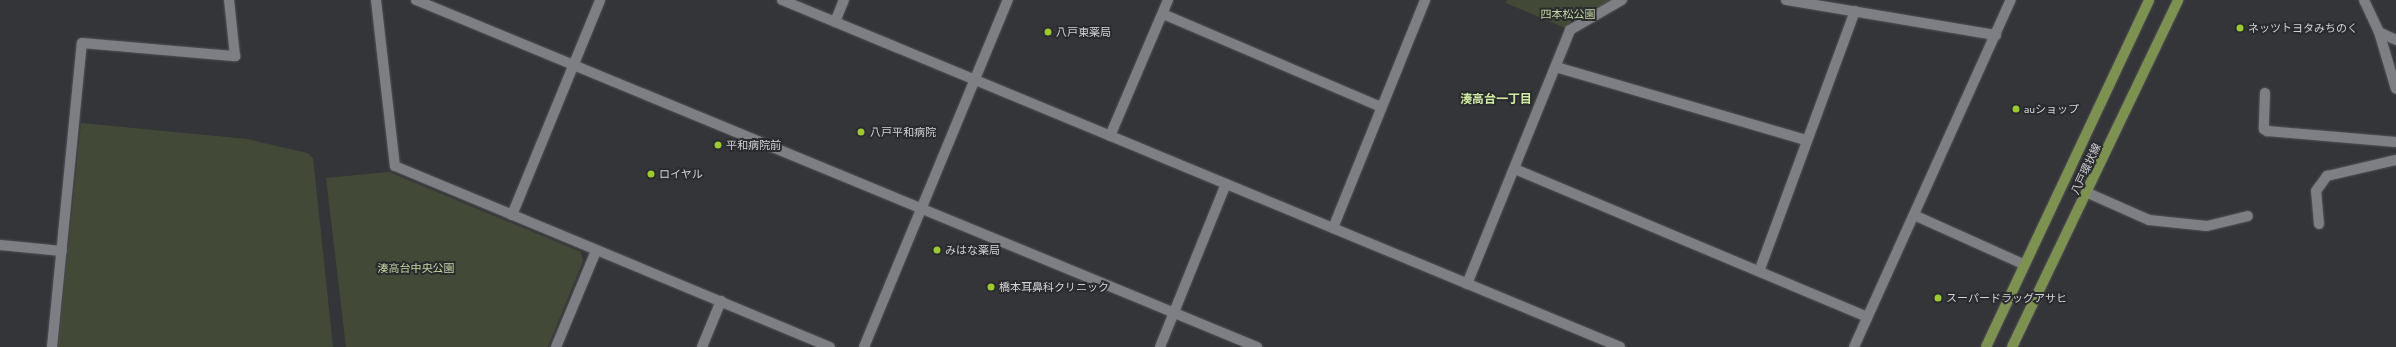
<!DOCTYPE html>
<html>
<head>
<meta charset="utf-8">
<style>
  body { margin:0 }
  #map { position:relative; width:2396px; height:347px; overflow:hidden; background:#343539; font-family:Jost,"Noto Sans JP",sans-serif }
  div>[style] { position:absolute }
  .green>* { inset:0; background:#424a37 }
  .roads { filter:drop-shadow(0 0 1px #525356) drop-shadow(0 0 1px #525356) }
  .minor>* { height:10px; margin:-5px; padding:0 5px; transform-origin:5px; border-radius:5px; background:#7e7f84 }
  .major>* { height:10px; margin:-5px; padding:0 5px; transform-origin:5px; border-radius:5px; background:#7d9251 }
  .dots>* { width:11px; height:11px; translate:-50% -50%; box-sizing:border-box; border:2px solid #2a2b2f; border-radius:50% }
  span { translate:-50% -50%; white-space:nowrap; text-align:center; line-height:1.15; -webkit-text-stroke:4px #2a2b2f; paint-order:stroke }
  .park-label { font-size:11px; color:#c2d6a1 }
  .poi-label { font-size:11px; color:#d1d2d5 }
  .left { translate:0 -50%; text-align:left }
  .street-label { font-size:11px; color:#d1d2d5 }
  .neighbourhood-label { font-size:12px; color:#cfeaa1; font-weight:700 }
</style>
</head>
<body>
<div id="map">
  <div class="green">
    <i style="clip-path:polygon(1507px 0,1622px 0,1570px 30px,1506px 3px)"></i>
    <i style="clip-path:polygon(81px 123px,247px 139px,307px 153px,313px 158px,333px 347px,58px 347px)"></i>
    <i style="clip-path:polygon(389px 172px,581px 252px,583px 261px,548px 347px,346px 347px,326px 178px)"></i>
  </div>
  <div class="roads">
    <div class="minor">
      <i style="left:376px;top:0;width:167px;rotate:83.5deg"></i>
      <i style="left:395px;top:166px;width:471px;rotate:22.6deg"></i>
      <i style="left:416px;top:0;width:910px;rotate:22.42deg"></i>
      <i style="left:782px;top:0;width:907px;rotate:22.49deg"></i>
      <i style="left:1786px;top:0;width:213px;rotate:9.5deg"></i>
      <i style="left:2364px;top:0;width:35px;rotate:65deg"></i>
      <i style="left:2379px;top:32px;width:59px;rotate:73.4deg"></i>
      <i style="left:1163px;top:14px;width:237px;rotate:23.1deg"></i>
      <i style="left:835px;top:22px;width:24px;rotate:-68deg"></i>
      <i style="left:2379px;top:32px;width:19px;rotate:25deg"></i>
      <i style="left:1556px;top:67px;width:260px;rotate:16.3deg"></i>
      <i style="left:2265px;top:93px;width:36px;rotate:92deg"></i>
      <i style="left:2264px;top:129px;width:4px;rotate:34deg"></i>
      <i style="left:2267px;top:131px;width:129px;rotate:4.9deg"></i>
      <i style="left:1110px;top:136px;width:148px;rotate:-66.9deg"></i>
      <i style="left:1515px;top:169px;width:382px;rotate:22.8deg"></i>
      <i style="left:2088px;top:193px;width:67px;rotate:23.9deg"></i>
      <i style="left:2149px;top:220px;width:58px;rotate:5.9deg"></i>
      <i style="left:2207px;top:226px;width:42px;rotate:-13.7deg"></i>
      <i style="left:512px;top:215px;width:232px;rotate:-67.7deg"></i>
      <i style="left:1914px;top:215px;width:120px;rotate:24.2deg"></i>
      <i style="left:2319px;top:224px;width:33px;rotate:-95deg"></i>
      <i style="left:2316px;top:191px;width:19px;rotate:-54deg"></i>
      <i style="left:2327px;top:176px;width:71px;rotate:-13.1deg"></i>
      <i style="left:1333px;top:228px;width:246px;rotate:-68deg"></i>
      <i style="left:0;top:245px;width:62px;rotate:5.5deg"></i>
      <i style="left:1760px;top:269px;width:275px;rotate:-69.8deg"></i>
      <i style="left:1467px;top:284px;width:274px;rotate:-67.9deg"></i>
      <i style="left:1570px;top:30px;width:60px;rotate:-30deg"></i>
      <i style="left:52px;top:347px;width:305px;rotate:-84.4deg"></i>
      <i style="left:82px;top:43px;width:154px;rotate:4.9deg"></i>
      <i style="left:235px;top:56px;width:56px;rotate:-96.1deg"></i>
      <i style="left:556px;top:347px;width:104px;rotate:-67.4deg"></i>
      <i style="left:702px;top:347px;width:50px;rotate:-67.6deg"></i>
      <i style="left:864px;top:347px;width:376px;rotate:-67.5deg"></i>
      <i style="left:1160px;top:347px;width:176px;rotate:-68deg"></i>
      <i style="left:1854px;top:347px;width:381px;rotate:-65.7deg"></i>
    </div>
    <div class="major">
      <i style="left:1986px;top:347px;width:383px;rotate:-64.8deg"></i>
      <i style="left:2012px;top:347px;width:385px;rotate:-64.4deg"></i>
    </div>
  </div>
  <div class="dots">
    <i style="left:2240px;top:28px;background:#9dca30"></i>
    <i style="left:1048px;top:32px;background:#9dca30"></i>
    <i style="left:2016px;top:109px;background:#9dca30"></i>
    <i style="left:861px;top:132px;background:#9dca30"></i>
    <i style="left:718px;top:145px;background:#9dca30"></i>
    <i style="left:651px;top:174px;background:#9dca30"></i>
    <i style="left:937px;top:250px;background:#9dca30"></i>
    <i style="left:991px;top:287px;background:#9dca30"></i>
    <i style="left:1938px;top:298px;background:#9dca30"></i>
  </div>
  <div class="park-label">
    <span style="left:1568px;top:14px">四本松公園</span>
    <span style="left:416px;top:268px">湊高台中央公園</span>
  </div>
  <div class="poi-label">
    <span class="left" style="left:2248px;top:28px">ネッツトヨタみちのく</span>
    <span class="left" style="left:1056px;top:32px">八戸東薬局</span>
    <span class="left" style="left:2024px;top:109px">auショップ</span>
    <span class="left" style="left:870px;top:132px">八戸平和病院</span>
    <span class="left" style="left:726px;top:145px">平和病院前</span>
    <span class="left" style="left:659px;top:174px">ロイヤル</span>
    <span class="left" style="left:945px;top:250px">みはな薬局</span>
    <span class="left" style="left:999px;top:287px">橋本耳鼻科クリニック</span>
    <span class="left" style="left:1946px;top:298px">スーパードラッグアサヒ</span>
  </div>
  <div class="street-label">
    <span style="left:2086px;top:169px;rotate:-65deg">八戸環状線</span>
  </div>
  <div class="neighbourhood-label">
    <span style="left:1496px;top:100px">湊高台一丁目</span>
  </div>
</div>
</body>
</html>
